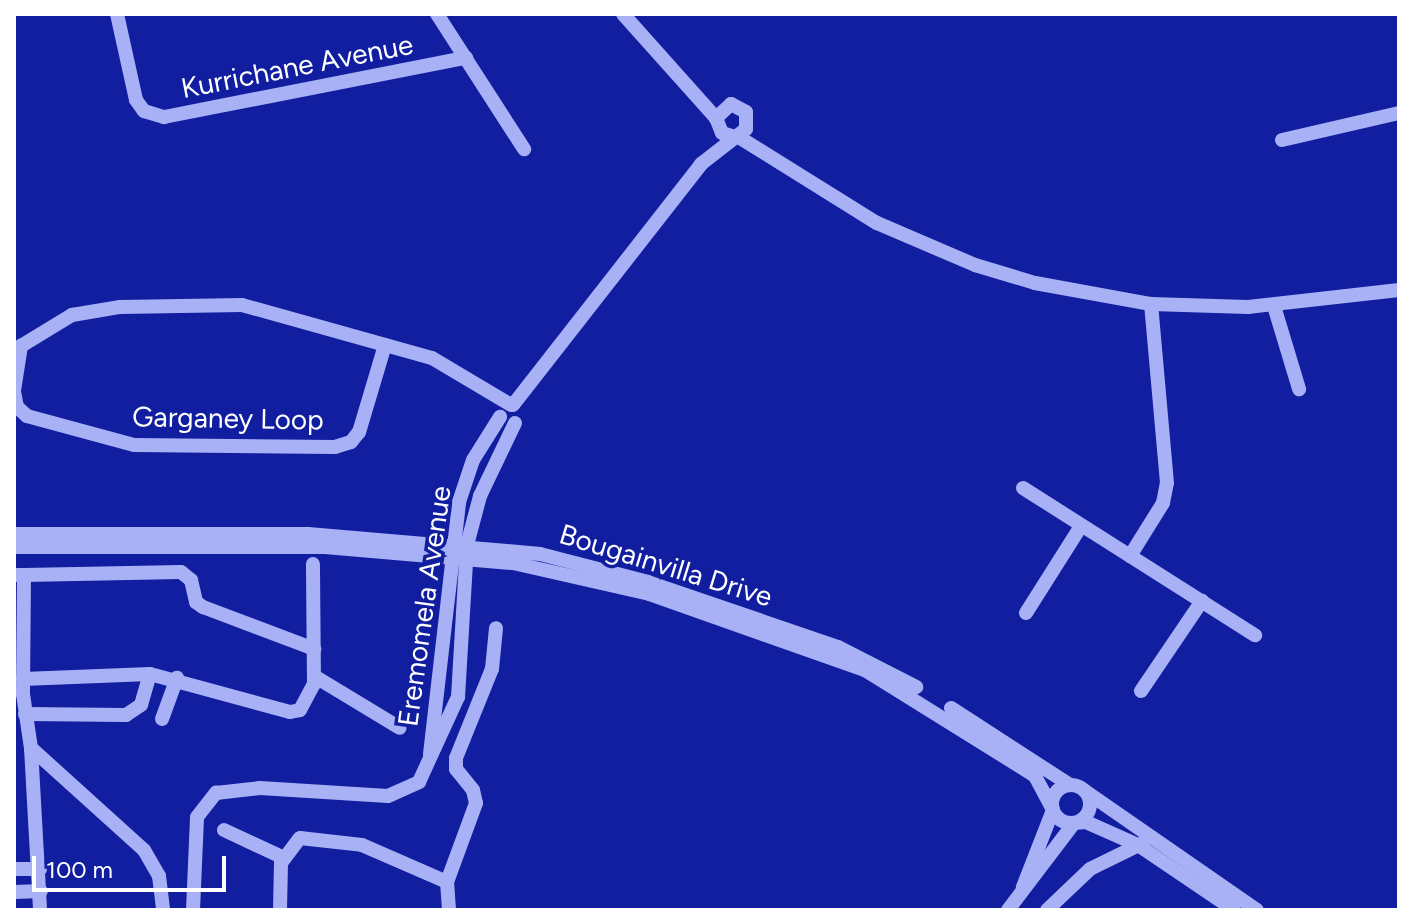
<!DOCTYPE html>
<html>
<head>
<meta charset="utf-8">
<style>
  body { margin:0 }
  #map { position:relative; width:1413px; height:924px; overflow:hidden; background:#111ea0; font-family:Figtree,sans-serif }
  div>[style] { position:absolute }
  .minor>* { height:14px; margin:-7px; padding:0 7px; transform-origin:7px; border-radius:7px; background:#a8b1f5 }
  .minor>.ring { margin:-7px; padding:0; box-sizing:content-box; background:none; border:14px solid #a8b1f5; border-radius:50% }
  span { translate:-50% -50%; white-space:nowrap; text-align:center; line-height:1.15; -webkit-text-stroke:7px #111ea0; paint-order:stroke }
  .street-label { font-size:28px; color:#fff }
  .frame { position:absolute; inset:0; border:16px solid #fff; pointer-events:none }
  .scale { position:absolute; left:32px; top:856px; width:194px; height:36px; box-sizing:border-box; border:4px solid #fff; border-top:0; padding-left:10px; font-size:24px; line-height:28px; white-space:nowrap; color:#fff; -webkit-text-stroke:6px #111ea0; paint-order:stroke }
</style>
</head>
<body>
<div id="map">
  <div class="minor">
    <i style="left:117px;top:14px;width:88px;rotate:77.5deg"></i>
    <i style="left:136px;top:100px;width:14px;rotate:54deg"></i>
    <i style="left:144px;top:111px;width:21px;rotate:17deg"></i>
    <i style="left:164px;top:117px;width:308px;rotate:-11.1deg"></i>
    <i style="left:437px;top:14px;width:161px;rotate:57.2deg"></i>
    <i style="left:623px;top:14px;width:140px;rotate:48.2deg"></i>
    <i style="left:737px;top:136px;width:165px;rotate:31.9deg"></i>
    <i style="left:877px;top:223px;width:107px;rotate:23.2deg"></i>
    <i style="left:975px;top:265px;width:63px;rotate:16.7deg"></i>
    <i style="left:1035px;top:283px;width:118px;rotate:10.3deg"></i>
    <i style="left:1151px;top:304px;width:97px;rotate:1.8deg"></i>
    <i style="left:1248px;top:307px;width:152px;rotate:-6.4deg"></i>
    <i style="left:1282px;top:140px;width:120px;rotate:-13deg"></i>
    <i style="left:1274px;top:306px;width:87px;rotate:73.2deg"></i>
    <i style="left:385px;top:345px;width:91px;rotate:106.6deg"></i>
    <i style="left:359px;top:432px;width:13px;rotate:129deg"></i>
    <i style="left:351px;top:442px;width:17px;rotate:163deg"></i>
    <i style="left:335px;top:447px;width:201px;rotate:-179.4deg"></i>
    <i style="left:134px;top:445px;width:111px;rotate:-164.8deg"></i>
    <i style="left:27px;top:416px;width:13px;rotate:-138deg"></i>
    <i style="left:17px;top:407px;width:16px;rotate:-101deg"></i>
    <i style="left:14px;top:391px;width:46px;rotate:-81.2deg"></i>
    <i style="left:21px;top:346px;width:60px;rotate:-31.3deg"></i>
    <i style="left:72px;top:315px;width:49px;rotate:-9.5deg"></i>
    <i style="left:120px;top:307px;width:122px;rotate:-0.9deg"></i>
    <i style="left:242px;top:305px;width:197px;rotate:15.6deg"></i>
    <i style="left:432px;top:358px;width:92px;rotate:30.7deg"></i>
    <i style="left:513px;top:405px;width:306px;rotate:-52deg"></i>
    <i style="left:701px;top:164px;width:57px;rotate:-37.9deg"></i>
    <i style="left:746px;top:129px;width:17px;rotate:-90deg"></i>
    <i style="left:746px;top:112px;width:17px;rotate:-152deg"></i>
    <i style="left:731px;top:104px;width:21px;rotate:137deg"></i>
    <i style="left:716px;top:118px;width:16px;rotate:68deg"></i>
    <i style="left:722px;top:133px;width:10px;rotate:17deg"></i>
    <i style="left:1023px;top:488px;width:275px;rotate:32.4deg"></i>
    <i style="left:14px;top:534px;width:294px"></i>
    <i style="left:308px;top:534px;width:233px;rotate:4.9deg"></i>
    <i style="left:540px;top:554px;width:112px;rotate:14.5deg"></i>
    <i style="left:648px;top:582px;width:201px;rotate:18.9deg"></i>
    <i style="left:838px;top:647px;width:88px;rotate:27.1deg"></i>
    <i style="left:14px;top:547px;width:311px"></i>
    <i style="left:325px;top:547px;width:189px;rotate:4.9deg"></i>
    <i style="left:513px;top:563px;width:139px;rotate:12.8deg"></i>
    <i style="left:649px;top:594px;width:229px;rotate:19.4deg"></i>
    <i style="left:865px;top:670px;width:200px;rotate:31.9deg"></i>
    <i style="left:1035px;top:776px;width:38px;rotate:62deg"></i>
    <i style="left:1053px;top:810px;width:83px;rotate:111.3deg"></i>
    <i style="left:1130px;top:556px;width:62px;rotate:-58.1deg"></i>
    <i style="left:1163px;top:503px;width:20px;rotate:-79deg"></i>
    <i style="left:1167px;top:483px;width:180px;rotate:-95.1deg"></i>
    <i style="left:14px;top:575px;width:10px"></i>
    <i style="left:24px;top:575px;width:119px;rotate:90.5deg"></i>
    <i style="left:23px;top:694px;width:55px;rotate:81.6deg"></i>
    <i style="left:31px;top:748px;width:152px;rotate:42.1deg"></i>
    <i style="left:144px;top:850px;width:30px;rotate:60deg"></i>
    <i style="left:159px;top:876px;width:34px;rotate:83deg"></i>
    <i style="left:24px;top:575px;width:157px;rotate:-1.1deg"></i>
    <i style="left:181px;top:572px;width:13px;rotate:39deg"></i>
    <i style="left:191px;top:580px;width:23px;rotate:77deg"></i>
    <i style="left:196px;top:602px;width:9px;rotate:36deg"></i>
    <i style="left:203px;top:607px;width:119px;rotate:20.7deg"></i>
    <i style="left:1026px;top:613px;width:103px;rotate:-57.7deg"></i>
    <i style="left:314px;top:676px;width:100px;rotate:31.2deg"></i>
    <i style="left:23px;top:679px;width:127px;rotate:-2.3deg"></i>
    <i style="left:150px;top:674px;width:145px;rotate:15.2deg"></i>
    <i style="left:290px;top:712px;width:10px;rotate:-11deg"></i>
    <i style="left:300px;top:710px;width:30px;rotate:-62deg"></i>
    <i style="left:314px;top:684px;width:120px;rotate:-90.5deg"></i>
    <i style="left:1141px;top:691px;width:109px;rotate:-55.9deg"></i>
    <i style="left:951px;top:708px;width:142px;rotate:32.9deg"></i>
    <i style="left:25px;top:714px;width:101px;rotate:0.6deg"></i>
    <i style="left:126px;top:715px;width:18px;rotate:-34deg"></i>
    <i style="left:141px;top:705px;width:32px;rotate:-74deg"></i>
    <i style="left:162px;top:719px;width:44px;rotate:-69.9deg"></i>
    <i style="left:31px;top:748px;width:162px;rotate:86.8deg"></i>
    <i style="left:430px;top:754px;width:254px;rotate:-83.4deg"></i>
    <i style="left:459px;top:502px;width:44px;rotate:-71.6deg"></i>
    <i style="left:473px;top:460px;width:51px;rotate:-57.9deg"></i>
    <i class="ring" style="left:1052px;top:785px;width:24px;height:24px"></i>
    <i style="left:1085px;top:791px;width:209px;rotate:34.7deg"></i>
    <i style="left:224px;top:830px;width:66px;rotate:25deg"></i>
    <i style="left:14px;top:869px;width:26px"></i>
    <i style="left:14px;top:892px;width:27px;rotate:-2deg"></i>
    <i style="left:193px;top:910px;width:93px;rotate:-87.5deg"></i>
    <i style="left:197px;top:817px;width:31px;rotate:-52deg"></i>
    <i style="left:216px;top:793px;width:44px;rotate:-6.5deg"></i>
    <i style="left:260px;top:788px;width:128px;rotate:3.6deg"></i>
    <i style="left:388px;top:796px;width:34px;rotate:-24deg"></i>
    <i style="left:419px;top:782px;width:94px;rotate:-65.4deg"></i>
    <i style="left:458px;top:697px;width:152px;rotate:-86.6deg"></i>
    <i style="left:467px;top:545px;width:51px;rotate:-75.1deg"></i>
    <i style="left:480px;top:496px;width:81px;rotate:-64.4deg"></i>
    <i style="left:280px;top:910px;width:47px;rotate:-88.8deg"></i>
    <i style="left:281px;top:863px;width:31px;rotate:-53deg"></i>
    <i style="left:300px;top:838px;width:62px;rotate:6.4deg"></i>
    <i style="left:362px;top:845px;width:93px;rotate:23.5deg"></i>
    <i style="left:449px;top:910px;width:28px;rotate:-94deg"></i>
    <i style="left:447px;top:882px;width:84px;rotate:-69.8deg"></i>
    <i style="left:476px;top:803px;width:13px;rotate:-103deg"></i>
    <i style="left:473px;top:790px;width:27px;rotate:-129deg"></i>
    <i style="left:456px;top:769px;width:11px;rotate:-90deg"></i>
    <i style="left:456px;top:758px;width:96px;rotate:-68deg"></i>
    <i style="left:492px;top:669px;width:41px;rotate:-84.4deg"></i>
    <i style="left:1008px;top:910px;width:109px;rotate:-52.8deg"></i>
    <i style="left:1074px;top:823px;width:12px;rotate:-5deg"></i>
    <i style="left:1086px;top:822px;width:57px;rotate:23.9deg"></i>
    <i style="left:1138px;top:845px;width:116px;rotate:34.1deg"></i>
    <i style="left:1047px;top:910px;width:59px;rotate:-43.6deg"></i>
    <i style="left:1090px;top:869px;width:59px;rotate:-26.1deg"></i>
  </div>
  <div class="street-label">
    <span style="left:297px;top:66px;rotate:-11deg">Kurrichane Avenue</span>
    <span style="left:228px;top:418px;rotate:1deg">Garganey Loop</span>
    <span style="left:666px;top:565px;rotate:17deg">Bougainvilla Drive</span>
    <span style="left:424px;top:606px;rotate:-82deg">Eremomela Avenue</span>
  </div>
  <div class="frame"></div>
  <div class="scale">100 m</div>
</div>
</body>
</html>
